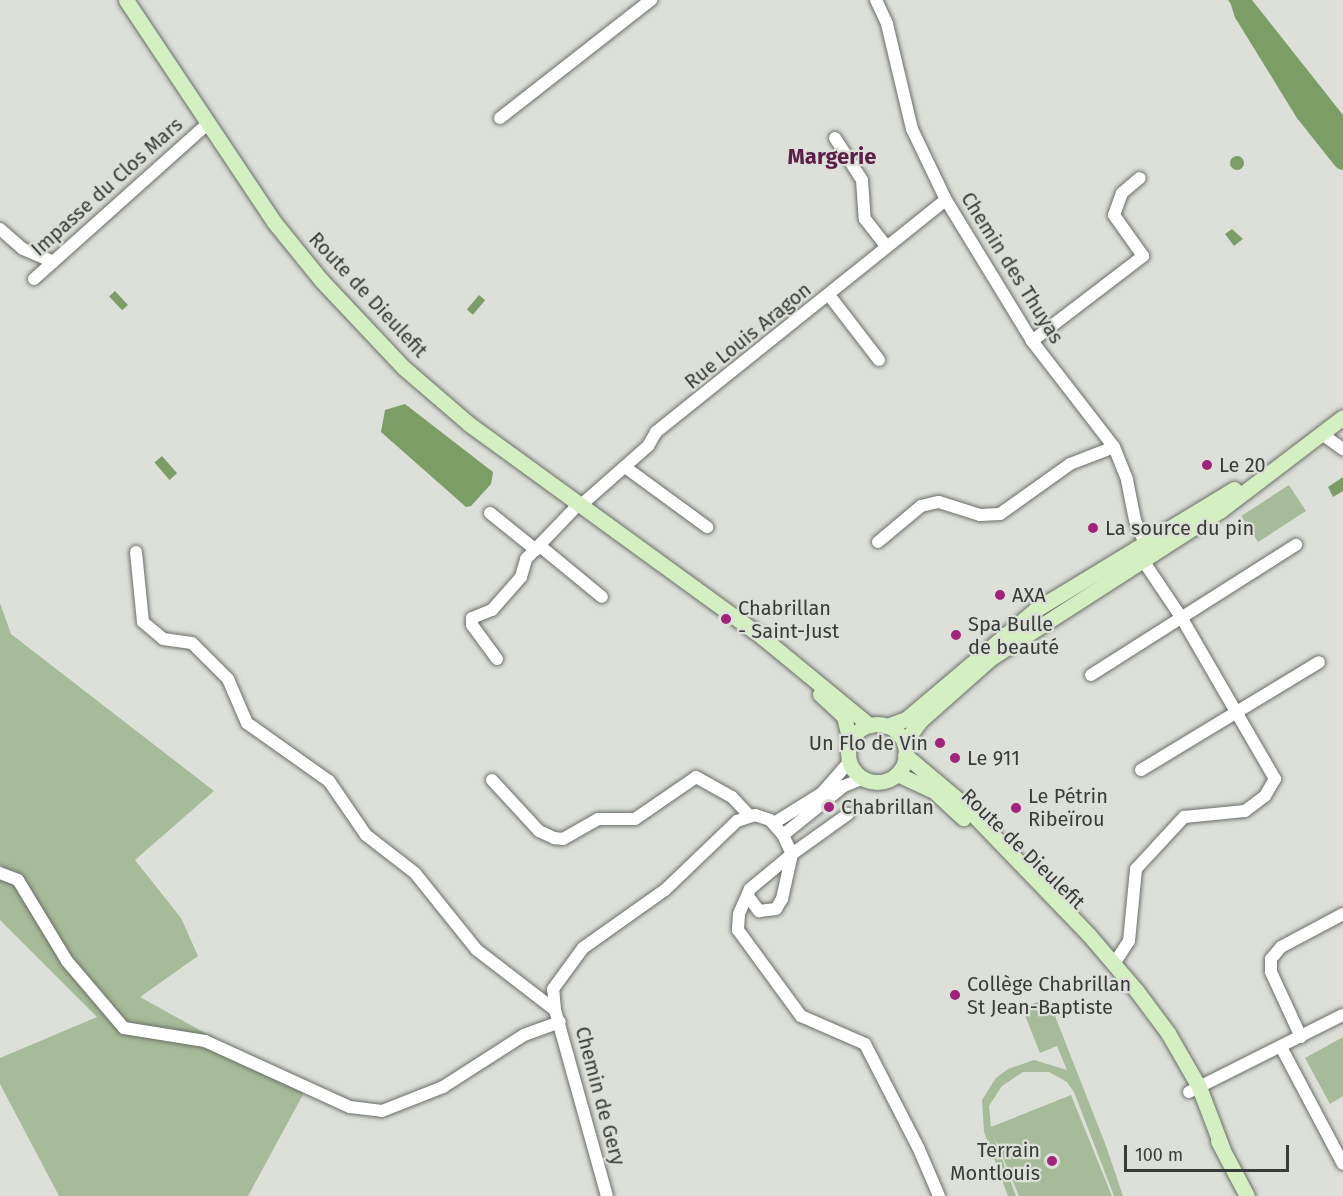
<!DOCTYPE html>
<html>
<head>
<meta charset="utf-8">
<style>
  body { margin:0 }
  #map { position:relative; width:1343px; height:1196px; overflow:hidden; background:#dce0d9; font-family:"Fira Sans",sans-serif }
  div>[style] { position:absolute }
  .green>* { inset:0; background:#a6bb99; transform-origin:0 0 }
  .water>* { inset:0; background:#7d9d67; transform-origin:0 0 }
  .round { border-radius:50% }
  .river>* { height:20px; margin:-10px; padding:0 10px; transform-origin:10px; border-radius:10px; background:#7d9d67 }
  .roads { filter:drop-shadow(0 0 2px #6b6e68) drop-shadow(0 0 2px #6b6e68) }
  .minor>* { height:12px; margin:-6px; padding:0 6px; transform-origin:6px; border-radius:6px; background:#fff }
  .major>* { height:15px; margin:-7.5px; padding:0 7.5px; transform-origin:7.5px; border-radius:7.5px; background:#d4efc2 }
  .major>.ring { margin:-7.5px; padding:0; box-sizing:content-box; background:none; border:15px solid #d4efc2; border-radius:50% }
  .dots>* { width:16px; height:16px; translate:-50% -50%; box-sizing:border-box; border:3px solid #dce0d9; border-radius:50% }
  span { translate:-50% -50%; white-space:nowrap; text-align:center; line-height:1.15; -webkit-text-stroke:4.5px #dce0d9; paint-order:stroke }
  .street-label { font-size:20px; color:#393b38 }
  .poi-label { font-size:20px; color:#393b38 }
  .left { translate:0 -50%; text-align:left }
  .right { translate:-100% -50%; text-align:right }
  .quarter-label { font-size:22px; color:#5b1f47; font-weight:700 }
  .scale { position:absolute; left:1124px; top:1145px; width:165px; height:27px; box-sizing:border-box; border:3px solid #393b38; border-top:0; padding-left:8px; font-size:18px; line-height:21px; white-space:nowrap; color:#393b38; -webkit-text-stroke:4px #dce0d9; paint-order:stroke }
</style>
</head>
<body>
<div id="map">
  <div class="green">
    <i style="left:1289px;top:485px;width:31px;height:57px;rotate:57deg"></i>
    <i style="clip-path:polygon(0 603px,11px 634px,214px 791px,135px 860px,181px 918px,198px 956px,140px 997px,306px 1089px,248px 1196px,59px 1196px,0 1084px,0 1058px,97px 1017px,0 920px,0 871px,4px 868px,0 865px)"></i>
    <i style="clip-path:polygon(1048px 998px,1106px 1146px,1123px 1196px,1114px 1196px,1074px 1092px,1067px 1082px,1049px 1072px,1023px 1072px,1002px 1086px,989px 1106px,991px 1127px,1071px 1095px,1112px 1196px,1019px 1196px,992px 1132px,1016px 1196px,1008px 1196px,984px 1132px,982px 1100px,996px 1078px,1008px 1069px,1034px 1060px,1067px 1070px,1057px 1046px,1040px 1053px,1022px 1008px)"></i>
    <i style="clip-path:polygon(1343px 1037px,1343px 1096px,1330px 1104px,1305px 1058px)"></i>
  </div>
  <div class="water">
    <i style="clip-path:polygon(1228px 0,1252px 0,1343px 115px,1343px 153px)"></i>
    <i class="round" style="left:1230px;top:156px;width:14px;height:14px"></i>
    <i style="clip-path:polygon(1232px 229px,1243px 239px,1234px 246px,1225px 234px)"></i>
    <i style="left:115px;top:291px;width:19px;height:8px;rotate:47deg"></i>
    <i style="left:479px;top:295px;width:8px;height:19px;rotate:40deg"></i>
    <i style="clip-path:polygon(405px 404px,493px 472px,491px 484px,471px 506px,466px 507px,381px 432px,385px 410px)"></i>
    <i style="left:162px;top:456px;width:23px;height:10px;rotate:49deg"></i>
    <i style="clip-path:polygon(1343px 477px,1343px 491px,1333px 497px,1328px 487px)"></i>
  </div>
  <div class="river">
    <i style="left:1240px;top:0;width:14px;rotate:73deg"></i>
    <i style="left:1244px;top:13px;width:116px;rotate:58.4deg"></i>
    <i style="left:1305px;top:112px;width:61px;rotate:51.6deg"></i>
  </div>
  <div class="roads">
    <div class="minor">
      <i style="left:876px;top:0;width:26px;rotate:65deg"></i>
      <i style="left:887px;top:24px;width:108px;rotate:76.6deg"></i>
      <i style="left:912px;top:129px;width:79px;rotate:64.4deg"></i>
      <i style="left:946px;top:200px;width:165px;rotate:58.6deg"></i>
      <i style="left:1032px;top:341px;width:134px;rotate:52.3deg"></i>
      <i style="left:1114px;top:447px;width:35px;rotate:68deg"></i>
      <i style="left:1127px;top:480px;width:41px;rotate:78.7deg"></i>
      <i style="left:1135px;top:520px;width:30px;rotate:67deg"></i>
      <i style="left:1147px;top:548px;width:3px;rotate:135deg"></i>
      <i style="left:500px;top:118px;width:192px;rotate:-38deg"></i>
      <i style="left:835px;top:138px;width:50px;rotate:57.3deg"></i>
      <i style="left:862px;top:180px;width:39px;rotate:86deg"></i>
      <i style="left:865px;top:219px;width:34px;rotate:52deg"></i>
      <i style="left:0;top:229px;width:30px;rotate:41deg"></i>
      <i style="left:23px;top:249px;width:33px;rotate:23deg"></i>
      <i style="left:34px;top:279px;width:231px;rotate:-41.8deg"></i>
      <i style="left:829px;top:295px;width:82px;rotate:52.4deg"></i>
      <i style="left:1032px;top:341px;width:140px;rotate:-37.4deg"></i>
      <i style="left:1143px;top:256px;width:50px;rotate:-125.3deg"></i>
      <i style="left:1114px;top:215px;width:23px;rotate:-70deg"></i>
      <i style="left:1122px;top:193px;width:23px;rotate:-40deg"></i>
      <i style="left:1322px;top:434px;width:26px;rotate:36deg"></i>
      <i style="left:625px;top:467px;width:102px;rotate:36.2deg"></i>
      <i style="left:580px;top:506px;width:91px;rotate:-41.4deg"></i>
      <i style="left:648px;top:446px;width:16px;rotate:-60deg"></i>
      <i style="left:656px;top:432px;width:371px;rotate:-38.7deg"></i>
      <i style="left:490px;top:513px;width:59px;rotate:38.8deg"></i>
      <i style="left:878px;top:542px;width:56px;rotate:-39.9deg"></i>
      <i style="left:921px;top:506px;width:18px;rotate:-13deg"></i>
      <i style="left:939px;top:502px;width:43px;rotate:17.6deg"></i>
      <i style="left:980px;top:515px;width:20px;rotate:-3deg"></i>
      <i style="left:1000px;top:514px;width:86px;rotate:-35.5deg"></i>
      <i style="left:1070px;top:464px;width:47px;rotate:-21.1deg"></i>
      <i style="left:540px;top:546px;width:80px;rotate:39.4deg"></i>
      <i style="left:136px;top:552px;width:70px;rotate:84.3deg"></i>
      <i style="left:143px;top:622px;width:26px;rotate:40deg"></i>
      <i style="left:163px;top:639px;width:29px;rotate:8deg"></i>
      <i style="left:192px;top:643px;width:51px;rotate:45deg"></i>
      <i style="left:228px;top:679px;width:48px;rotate:66.6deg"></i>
      <i style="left:247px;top:723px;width:100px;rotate:35.3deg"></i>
      <i style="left:329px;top:781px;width:65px;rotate:55.6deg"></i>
      <i style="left:366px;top:835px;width:62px;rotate:37.8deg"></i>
      <i style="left:415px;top:873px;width:99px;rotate:51.2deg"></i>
      <i style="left:477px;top:950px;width:98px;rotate:37.6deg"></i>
      <i style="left:555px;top:1010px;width:193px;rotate:74.4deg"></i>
      <i style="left:497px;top:659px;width:42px;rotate:-126.3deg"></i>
      <i style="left:472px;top:625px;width:7px;rotate:-90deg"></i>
      <i style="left:472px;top:618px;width:22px;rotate:-22deg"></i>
      <i style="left:492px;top:610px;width:44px;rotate:-48.7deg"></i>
      <i style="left:521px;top:577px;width:19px;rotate:-74deg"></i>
      <i style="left:526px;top:559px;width:75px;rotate:-46.1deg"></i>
      <i style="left:1091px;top:675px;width:243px;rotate:-32.4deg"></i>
      <i style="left:1141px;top:770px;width:208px;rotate:-31.2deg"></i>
      <i style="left:492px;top:780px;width:69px;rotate:47.3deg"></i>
      <i style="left:539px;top:831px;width:17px;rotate:25deg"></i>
      <i style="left:554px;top:838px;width:9px;rotate:6deg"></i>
      <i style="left:563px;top:839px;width:40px;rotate:-29.7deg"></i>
      <i style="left:598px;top:819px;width:37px"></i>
      <i style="left:635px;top:819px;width:74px;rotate:-34.5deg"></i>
      <i style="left:696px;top:777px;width:41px;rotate:29.1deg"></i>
      <i style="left:732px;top:797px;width:26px;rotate:47deg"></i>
      <i style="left:774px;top:823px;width:57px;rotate:-32deg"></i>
      <i style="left:822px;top:793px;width:43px;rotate:-48.8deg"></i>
      <i style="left:783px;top:835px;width:21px;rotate:65deg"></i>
      <i style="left:792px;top:854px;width:55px;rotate:140.2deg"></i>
      <i style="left:750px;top:889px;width:27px;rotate:114deg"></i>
      <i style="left:739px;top:914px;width:16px;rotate:94deg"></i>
      <i style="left:738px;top:930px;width:107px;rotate:53.8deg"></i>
      <i style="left:801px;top:1016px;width:70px;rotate:23.6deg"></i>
      <i style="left:865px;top:1044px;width:116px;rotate:62.8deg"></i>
      <i style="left:918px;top:1147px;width:53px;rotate:66.8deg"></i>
      <i style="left:783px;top:835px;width:78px;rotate:-38.8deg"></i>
      <i style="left:844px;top:786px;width:22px;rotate:-22deg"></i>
      <i style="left:0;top:873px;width:19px;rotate:21deg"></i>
      <i style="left:18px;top:880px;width:95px;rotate:58.8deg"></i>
      <i style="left:67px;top:961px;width:88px;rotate:49.6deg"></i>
      <i style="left:124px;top:1028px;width:82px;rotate:9.1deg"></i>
      <i style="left:205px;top:1041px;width:159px;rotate:24.5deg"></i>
      <i style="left:350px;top:1107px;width:32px;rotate:7deg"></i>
      <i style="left:382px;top:1111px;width:66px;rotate:-21.5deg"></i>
      <i style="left:443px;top:1087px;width:96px;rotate:-32.7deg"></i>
      <i style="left:524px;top:1035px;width:38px;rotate:-20deg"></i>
      <i style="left:748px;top:896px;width:19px;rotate:54deg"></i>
      <i style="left:759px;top:911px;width:17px;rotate:-7deg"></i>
      <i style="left:776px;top:909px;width:12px;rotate:-59deg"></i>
      <i style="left:782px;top:899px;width:46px;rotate:-77.5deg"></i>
      <i style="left:792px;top:854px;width:69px;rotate:-35.5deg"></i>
      <i style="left:1114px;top:964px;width:27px;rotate:-57deg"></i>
      <i style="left:1129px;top:941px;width:72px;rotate:-84.4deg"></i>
      <i style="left:1136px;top:869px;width:71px;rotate:-47.3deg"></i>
      <i style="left:1184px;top:817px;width:61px;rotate:-5.6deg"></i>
      <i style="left:1245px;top:811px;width:25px;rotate:-37deg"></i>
      <i style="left:1265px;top:796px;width:20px;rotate:-60deg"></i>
      <i style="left:1275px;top:779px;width:187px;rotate:-120.1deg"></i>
      <i style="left:1181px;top:617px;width:70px;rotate:-123.9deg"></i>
      <i style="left:555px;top:1010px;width:21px;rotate:-95deg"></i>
      <i style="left:553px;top:989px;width:51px;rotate:-53.8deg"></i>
      <i style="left:583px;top:948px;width:100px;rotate:-35.3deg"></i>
      <i style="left:665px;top:890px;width:100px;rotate:-43.8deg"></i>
      <i style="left:737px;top:821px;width:19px;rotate:-18deg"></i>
      <i style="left:755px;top:815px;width:16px;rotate:18deg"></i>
      <i style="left:770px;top:820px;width:20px;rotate:49deg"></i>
      <i style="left:1301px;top:1037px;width:72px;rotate:-114.8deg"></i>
      <i style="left:1271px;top:972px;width:13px;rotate:-90deg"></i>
      <i style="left:1271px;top:959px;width:16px;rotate:-50deg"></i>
      <i style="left:1281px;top:947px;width:70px;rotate:-28deg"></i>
      <i style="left:1281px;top:1047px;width:132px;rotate:62.1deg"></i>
      <i style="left:1189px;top:1092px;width:172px;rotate:-26.6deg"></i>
    </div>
    <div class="major">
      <i style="left:126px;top:0;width:267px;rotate:56.3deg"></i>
      <i style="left:274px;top:222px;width:75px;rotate:51deg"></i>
      <i style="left:321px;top:280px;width:121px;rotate:46.7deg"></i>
      <i style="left:404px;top:368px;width:86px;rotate:40.7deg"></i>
      <i style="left:469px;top:424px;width:362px;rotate:36deg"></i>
      <i style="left:762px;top:637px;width:139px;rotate:39.4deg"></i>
      <i style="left:820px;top:694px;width:33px;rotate:43deg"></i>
      <i style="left:844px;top:716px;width:27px;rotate:77deg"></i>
      <i class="ring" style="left:848px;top:724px;width:43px;height:43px"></i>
      <i style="left:887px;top:726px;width:20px;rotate:-20deg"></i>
      <i style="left:906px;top:719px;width:169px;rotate:-40.2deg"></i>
      <i style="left:1035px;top:610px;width:233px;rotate:-31.3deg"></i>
      <i style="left:904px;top:743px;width:27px;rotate:-54deg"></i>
      <i style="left:920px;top:721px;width:95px;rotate:-41.6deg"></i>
      <i style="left:991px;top:658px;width:274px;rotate:-32.8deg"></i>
      <i style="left:1221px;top:510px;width:153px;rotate:-37.3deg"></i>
      <i style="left:905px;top:755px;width:75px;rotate:40.1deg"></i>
      <i style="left:962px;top:803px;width:183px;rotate:46.1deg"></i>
      <i style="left:1089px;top:935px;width:72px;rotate:49.5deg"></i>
      <i style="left:1136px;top:990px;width:54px;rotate:53.3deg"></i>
      <i style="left:1168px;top:1033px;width:62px;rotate:60.1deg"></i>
      <i style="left:1199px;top:1087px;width:67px;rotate:69.1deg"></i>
      <i style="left:897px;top:774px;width:41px;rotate:24.7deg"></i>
      <i style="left:934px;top:791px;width:40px;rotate:43deg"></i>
      <i style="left:1218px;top:1141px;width:62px;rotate:62.2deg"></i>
    </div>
  </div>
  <div class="dots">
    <i style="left:1207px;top:465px;background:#9f247a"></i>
    <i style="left:1093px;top:528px;background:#9f247a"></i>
    <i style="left:1000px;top:595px;background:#9f247a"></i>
    <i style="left:726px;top:619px;background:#9f247a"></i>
    <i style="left:956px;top:635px;background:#9f247a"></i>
    <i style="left:940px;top:743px;background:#9f247a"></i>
    <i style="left:955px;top:758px;background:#9f247a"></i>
    <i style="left:829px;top:807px;background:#9f247a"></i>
    <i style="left:1016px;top:808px;background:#9f247a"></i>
    <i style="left:955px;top:995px;background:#9f247a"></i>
    <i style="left:1052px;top:1161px;background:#9f247a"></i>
  </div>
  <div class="street-label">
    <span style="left:107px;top:187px;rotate:-42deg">Impasse du Clos Mars</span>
    <span style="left:1012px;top:268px;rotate:58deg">Chemin des Thuyas</span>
    <span style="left:368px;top:295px;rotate:47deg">Route de Dieulefit</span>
    <span style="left:748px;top:336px;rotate:-39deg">Rue Louis Aragon</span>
    <span style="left:1023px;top:849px;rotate:44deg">Route de Dieulefit</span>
    <span style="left:600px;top:1096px;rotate:75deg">Chemin de Gery</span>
  </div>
  <div class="poi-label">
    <span class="left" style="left:1219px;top:465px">Le 20</span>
    <span class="left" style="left:1105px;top:528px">La source du pin</span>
    <span class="left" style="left:1012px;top:595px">AXA</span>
    <span class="left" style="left:738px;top:620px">Chabrillan<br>- Saint-Just</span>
    <span class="left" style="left:968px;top:636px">Spa Bulle<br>de beauté</span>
    <span class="right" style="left:928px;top:743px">Un Flo de Vin</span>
    <span class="left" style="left:967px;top:758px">Le 911</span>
    <span class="left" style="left:1028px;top:808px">Le Pétrin<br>Ribeïrou</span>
    <span class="left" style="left:841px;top:807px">Chabrillan</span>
    <span class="left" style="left:967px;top:996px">Collège Chabrillan<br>St Jean-Baptiste</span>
    <span class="right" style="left:1040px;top:1162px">Terrain<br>Montlouis</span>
  </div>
  <div class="quarter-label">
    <span style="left:832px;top:157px">Margerie</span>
  </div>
  <div class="scale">100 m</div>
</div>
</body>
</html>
